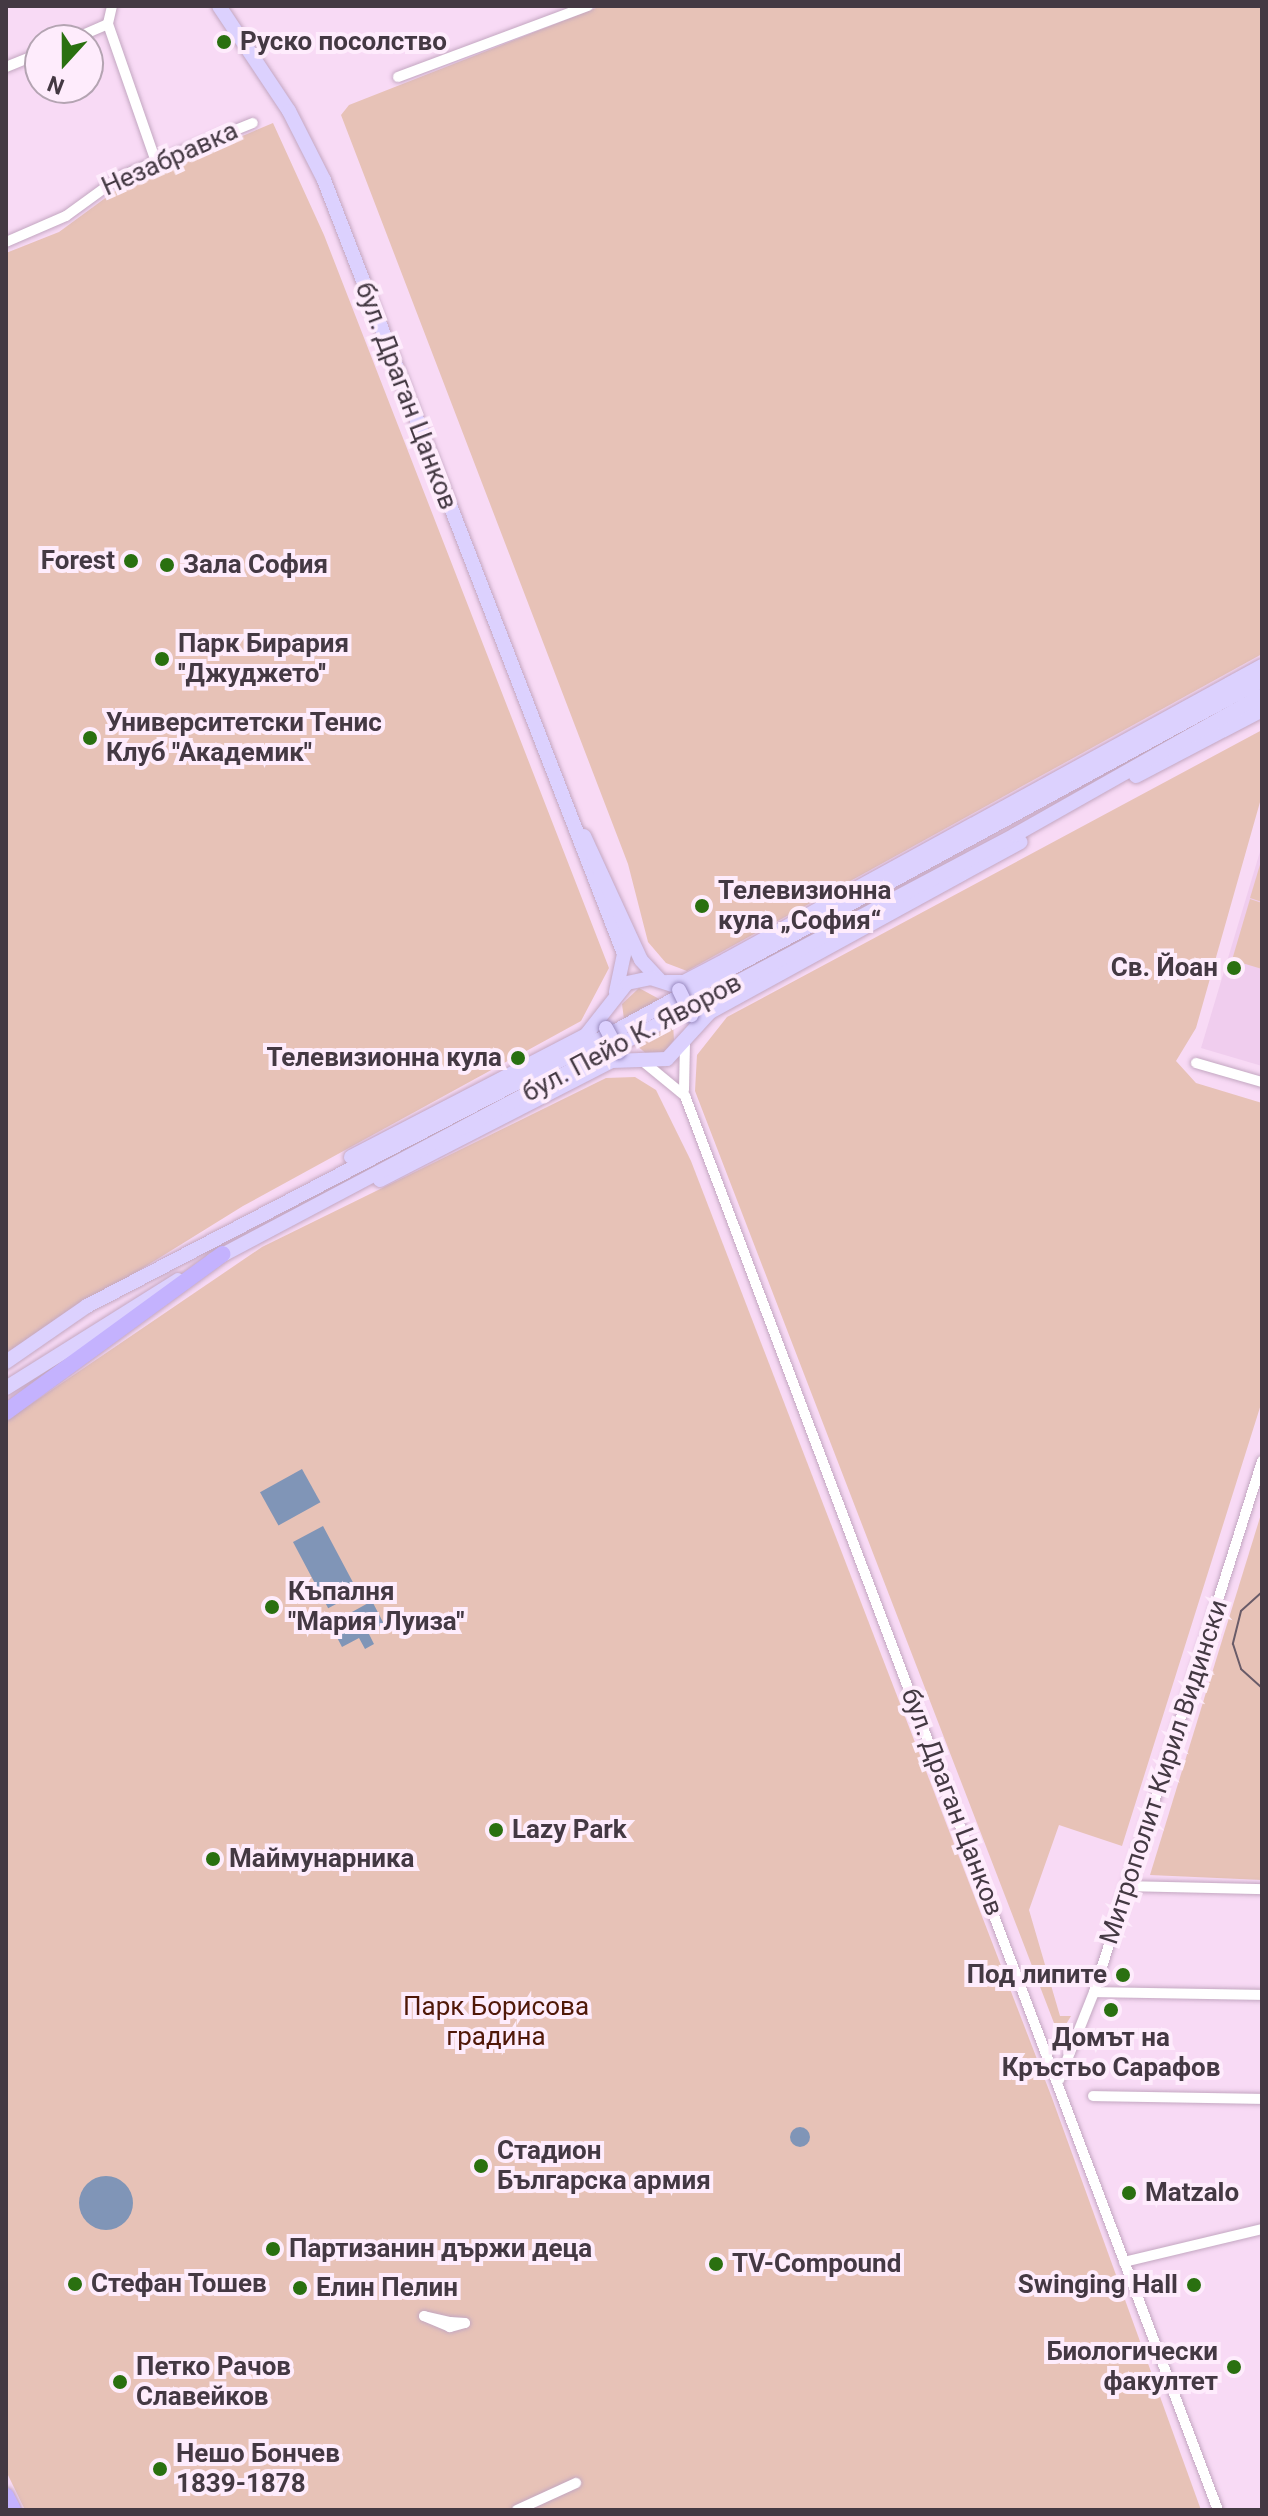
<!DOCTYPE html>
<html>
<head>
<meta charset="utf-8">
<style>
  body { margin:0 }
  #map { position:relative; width:1268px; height:2516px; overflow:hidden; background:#f8daf5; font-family:Roboto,sans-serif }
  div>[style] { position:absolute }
  .built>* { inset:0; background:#f0cdee }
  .green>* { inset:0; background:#e7c2b7 }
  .water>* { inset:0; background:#8095b7; transform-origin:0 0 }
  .round { border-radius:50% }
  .roads { filter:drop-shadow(0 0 2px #c3a7c1) drop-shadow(0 0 2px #c3a7c1) }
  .minor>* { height:10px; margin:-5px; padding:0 5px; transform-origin:5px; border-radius:5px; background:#fff }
  .major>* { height:14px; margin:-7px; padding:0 7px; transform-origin:7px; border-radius:7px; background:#dcd1fe }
  .highway>* { height:16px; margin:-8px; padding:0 8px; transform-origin:8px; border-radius:8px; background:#c4b2fe }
  .tram>* { height:2px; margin:-1px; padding:0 1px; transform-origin:1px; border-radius:1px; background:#695b68 }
  .bridges { filter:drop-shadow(0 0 2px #9788bd) drop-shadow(0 0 2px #9788bd) }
  .major-bridge>* { height:14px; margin:-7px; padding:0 7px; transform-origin:7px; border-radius:7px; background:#dcd1fe }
  .dots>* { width:22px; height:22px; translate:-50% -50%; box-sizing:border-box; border:4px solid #feecfc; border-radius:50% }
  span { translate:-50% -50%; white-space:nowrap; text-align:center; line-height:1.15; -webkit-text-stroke:8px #feecfc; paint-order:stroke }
  .poi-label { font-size:26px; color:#443943; font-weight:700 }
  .left { translate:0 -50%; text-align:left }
  .right { translate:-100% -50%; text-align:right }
  .street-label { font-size:26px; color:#443943 }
  .park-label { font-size:26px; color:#501808 }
  .frame { position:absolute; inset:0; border:8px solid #443943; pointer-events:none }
  .north { position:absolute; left:24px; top:24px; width:80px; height:80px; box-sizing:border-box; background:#feecfc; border:2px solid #b4a4b2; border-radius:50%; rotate:201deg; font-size:22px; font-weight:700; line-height:32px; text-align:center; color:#443943 }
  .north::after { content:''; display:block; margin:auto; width:28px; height:36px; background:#2a7010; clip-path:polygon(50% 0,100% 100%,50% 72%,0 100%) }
</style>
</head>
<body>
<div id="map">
  <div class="built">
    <i style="clip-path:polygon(1262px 845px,1262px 1066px,1201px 1048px)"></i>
  </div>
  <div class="green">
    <i style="clip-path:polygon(601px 6px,1262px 6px,1262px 654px,687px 971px,666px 963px,648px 942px,628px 864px,341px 115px,349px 105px)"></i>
    <i style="clip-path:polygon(273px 123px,324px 235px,609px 968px,581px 1021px,243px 1206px,6px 1353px,6px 253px,59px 232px,119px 188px)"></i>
    <i style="clip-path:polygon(1262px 730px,1262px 795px,1196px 1028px,1176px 1061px,1196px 1083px,1262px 1103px,1262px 1401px,1122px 1846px,1059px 1825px,1029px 1910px,1060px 2016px,1071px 2016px,1059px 2036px,695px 1091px,697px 1055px,727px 1017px)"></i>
    <i style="clip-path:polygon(1262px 858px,1262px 902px,1250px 898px)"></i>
    <i style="clip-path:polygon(1250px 899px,1262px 903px,1262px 969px,1232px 960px)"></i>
    <i style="clip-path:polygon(639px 988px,661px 1000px,624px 1019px,622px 1004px)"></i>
    <i style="clip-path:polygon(673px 1024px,674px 1040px,664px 1053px,649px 1056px,635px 1044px)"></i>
    <i style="clip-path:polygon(635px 1077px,656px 1090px,691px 1161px,1052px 2098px,1201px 2510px,25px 2510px,6px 2471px,6px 1421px,262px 1247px,606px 1078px)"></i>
    <i style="clip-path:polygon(1262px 1511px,1262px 1880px,1150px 1875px,1220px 1647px)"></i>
  </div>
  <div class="water">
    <i style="left:302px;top:1469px;width:38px;height:48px;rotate:61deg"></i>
    <i style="left:323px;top:1526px;width:75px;height:34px;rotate:62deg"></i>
    <i style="clip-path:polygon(372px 1601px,384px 1624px,368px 1632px,374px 1644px,365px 1649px,359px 1638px,342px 1647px,330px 1624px)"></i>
    <i class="round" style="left:790px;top:2127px;width:20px;height:20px"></i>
    <i class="round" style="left:79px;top:2176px;width:54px;height:54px"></i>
  </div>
  <div class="roads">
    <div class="minor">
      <i style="left:112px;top:6px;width:18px;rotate:103deg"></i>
      <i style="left:108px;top:24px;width:146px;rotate:70.8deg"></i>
      <i style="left:71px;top:40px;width:40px;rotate:-23.4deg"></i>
      <i style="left:6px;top:67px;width:37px;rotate:-22deg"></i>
      <i style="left:398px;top:77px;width:203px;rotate:-20.5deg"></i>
      <i style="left:6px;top:242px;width:65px;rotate:-23.4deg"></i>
      <i style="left:66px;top:216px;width:68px;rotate:-36deg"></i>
      <i style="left:121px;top:176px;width:142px;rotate:-21.9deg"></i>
      <i style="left:645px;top:1063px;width:52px;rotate:39.5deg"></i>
      <i style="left:685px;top:1096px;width:1511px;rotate:69.35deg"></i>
      <i style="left:1196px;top:1063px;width:69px;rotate:16.1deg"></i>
      <i style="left:684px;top:1090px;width:47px;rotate:-88.8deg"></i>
      <i style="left:1128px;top:1886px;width:134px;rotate:1.3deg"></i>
      <i style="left:1094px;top:1992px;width:168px;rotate:1deg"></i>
      <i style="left:1059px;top:2080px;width:95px;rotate:-68.3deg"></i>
      <i style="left:1094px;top:1992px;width:557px;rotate:-72.44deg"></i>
      <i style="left:1093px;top:2096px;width:169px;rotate:1deg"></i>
      <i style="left:1124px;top:2262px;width:142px;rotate:-13.4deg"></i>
      <i style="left:424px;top:2316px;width:27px;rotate:13deg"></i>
      <i style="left:450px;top:2322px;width:15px;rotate:4deg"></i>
      <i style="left:465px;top:2323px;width:16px;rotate:165deg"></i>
      <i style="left:450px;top:2327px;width:28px;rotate:-157deg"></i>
      <i style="left:517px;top:2510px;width:65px;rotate:-24.6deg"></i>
    </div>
    <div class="major">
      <i style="left:219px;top:6px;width:126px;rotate:56.3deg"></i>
      <i style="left:289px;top:111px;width:77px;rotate:63.1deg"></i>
      <i style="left:324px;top:180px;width:830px;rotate:68.81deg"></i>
      <i style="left:624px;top:954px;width:39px;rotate:102deg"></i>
      <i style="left:1136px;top:776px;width:142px;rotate:-27.6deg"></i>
      <i style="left:584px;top:836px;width:136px;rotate:65.3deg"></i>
      <i style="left:641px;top:960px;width:26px;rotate:47deg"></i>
      <i style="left:667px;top:982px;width:17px"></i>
      <i style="left:684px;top:982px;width:47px;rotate:-27.6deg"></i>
      <i style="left:726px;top:960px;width:611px;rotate:-28.75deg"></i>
      <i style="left:351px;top:1157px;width:265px;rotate:-27.4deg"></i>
      <i style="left:586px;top:1035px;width:66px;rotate:-51.7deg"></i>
      <i style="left:627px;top:983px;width:25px;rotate:-12deg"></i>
      <i style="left:651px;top:978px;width:22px;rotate:18deg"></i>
      <i style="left:380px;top:1180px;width:261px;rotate:-27.2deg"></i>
      <i style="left:612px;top:1061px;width:55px;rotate:-2.1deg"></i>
      <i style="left:667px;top:1059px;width:64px;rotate:-47.5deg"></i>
      <i style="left:710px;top:1012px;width:354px;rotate:-28.7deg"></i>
      <i style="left:213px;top:1260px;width:908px;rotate:-27.92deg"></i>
      <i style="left:1015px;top:835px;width:284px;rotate:-29.5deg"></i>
      <i style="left:6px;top:1362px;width:98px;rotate:-34.7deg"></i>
      <i style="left:87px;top:1306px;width:577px;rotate:-27.45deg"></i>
      <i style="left:599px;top:1040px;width:754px;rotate:-28.5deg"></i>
      <i style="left:6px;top:1388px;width:203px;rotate:-32.1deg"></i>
    </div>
    <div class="highway">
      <i style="left:6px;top:1412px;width:268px;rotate:-36.1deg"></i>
      <i style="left:6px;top:2496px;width:16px;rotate:63deg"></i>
    </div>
  </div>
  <div class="tram">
    <i style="left:1262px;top:1592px;width:28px;rotate:138deg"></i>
    <i style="left:1241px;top:1611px;width:34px;rotate:104deg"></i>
    <i style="left:1233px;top:1644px;width:26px;rotate:72deg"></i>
    <i style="left:1241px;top:1669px;width:28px;rotate:42deg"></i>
  </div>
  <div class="bridges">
    <div class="major-bridge">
      <i style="left:679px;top:990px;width:28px;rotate:64deg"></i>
      <i style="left:606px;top:1028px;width:27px;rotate:62deg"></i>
    </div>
  </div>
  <div class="dots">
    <i style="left:224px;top:42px;background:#2a7010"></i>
    <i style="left:131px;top:561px;background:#2a7010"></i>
    <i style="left:167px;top:565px;background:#2a7010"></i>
    <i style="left:162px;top:659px;background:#2a7010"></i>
    <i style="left:90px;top:738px;background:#2a7010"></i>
    <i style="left:702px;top:906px;background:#2a7010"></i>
    <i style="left:1234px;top:968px;background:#2a7010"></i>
    <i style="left:518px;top:1058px;background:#2a7010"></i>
    <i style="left:272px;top:1607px;background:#2a7010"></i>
    <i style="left:496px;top:1830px;background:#2a7010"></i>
    <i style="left:213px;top:1859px;background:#2a7010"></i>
    <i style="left:1123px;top:1975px;background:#2a7010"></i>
    <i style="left:1111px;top:2010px;background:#2a7010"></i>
    <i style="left:481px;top:2166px;background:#2a7010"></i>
    <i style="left:1129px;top:2193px;background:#2a7010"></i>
    <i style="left:273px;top:2249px;background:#2a7010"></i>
    <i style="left:716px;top:2264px;background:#2a7010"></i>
    <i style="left:75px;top:2284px;background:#2a7010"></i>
    <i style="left:1194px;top:2285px;background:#2a7010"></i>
    <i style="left:300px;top:2288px;background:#2a7010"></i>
    <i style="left:1234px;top:2367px;background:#2a7010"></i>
    <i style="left:120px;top:2382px;background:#2a7010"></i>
    <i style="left:160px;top:2469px;background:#2a7010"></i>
  </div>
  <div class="poi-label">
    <span class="left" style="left:240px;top:42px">Руско посолство</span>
    <span class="right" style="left:115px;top:561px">Forest</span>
    <span class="left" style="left:183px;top:565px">Зала София</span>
    <span class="left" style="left:178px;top:659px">Парк Бирария<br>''Джуджето''</span>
    <span class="left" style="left:106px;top:738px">Университетски Тенис<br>Клуб "Академик"</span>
    <span class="left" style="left:718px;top:906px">Телевизионна<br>кула „София“</span>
    <span class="right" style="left:1218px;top:968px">Св. Йоан</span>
    <span class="right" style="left:502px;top:1058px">Телевизионна кула</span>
    <span class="left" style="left:288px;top:1607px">Къпалня<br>"Мария Луиза"</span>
    <span class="left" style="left:512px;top:1830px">Lazy Park</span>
    <span class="left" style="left:229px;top:1859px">Маймунарника</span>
    <span class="right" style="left:1107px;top:1975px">Под липите</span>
    <span style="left:1111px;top:2053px">Домът на<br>Кръстьо Сарафов</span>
    <span class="left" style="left:497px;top:2166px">Стадион<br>Българска армия</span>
    <span class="left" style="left:1145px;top:2193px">Matzalo</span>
    <span class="left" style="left:289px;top:2249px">Партизанин държи деца</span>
    <span class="left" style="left:732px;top:2264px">TV-Compound</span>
    <span class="left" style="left:91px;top:2284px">Стефан Тошев</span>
    <span class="right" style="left:1178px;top:2285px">Swinging Hall</span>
    <span class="left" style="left:316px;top:2288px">Елин Пелин</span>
    <span class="right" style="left:1218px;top:2367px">Биологически<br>факултет</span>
    <span class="left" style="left:136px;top:2382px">Петко Рачов<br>Славейков</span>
    <span class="left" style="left:176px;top:2469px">Нешо Бончев<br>1839-1878</span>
  </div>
  <div class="street-label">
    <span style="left:170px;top:159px;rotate:-24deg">Незабравка</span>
    <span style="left:406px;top:396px;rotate:69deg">бул. Драган Цанков</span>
    <span style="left:632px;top:1038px;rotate:-28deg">бул. Пейо К. Яворов</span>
    <span style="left:1164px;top:1772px;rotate:-72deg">Митрополит Кирил Видински</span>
    <span style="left:952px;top:1802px;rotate:69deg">бул. Драган Цанков</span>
  </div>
  <div class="park-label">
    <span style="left:496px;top:2022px">Парк Борисова<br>градина</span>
  </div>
  <div class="frame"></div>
  <div class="north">N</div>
</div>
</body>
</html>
